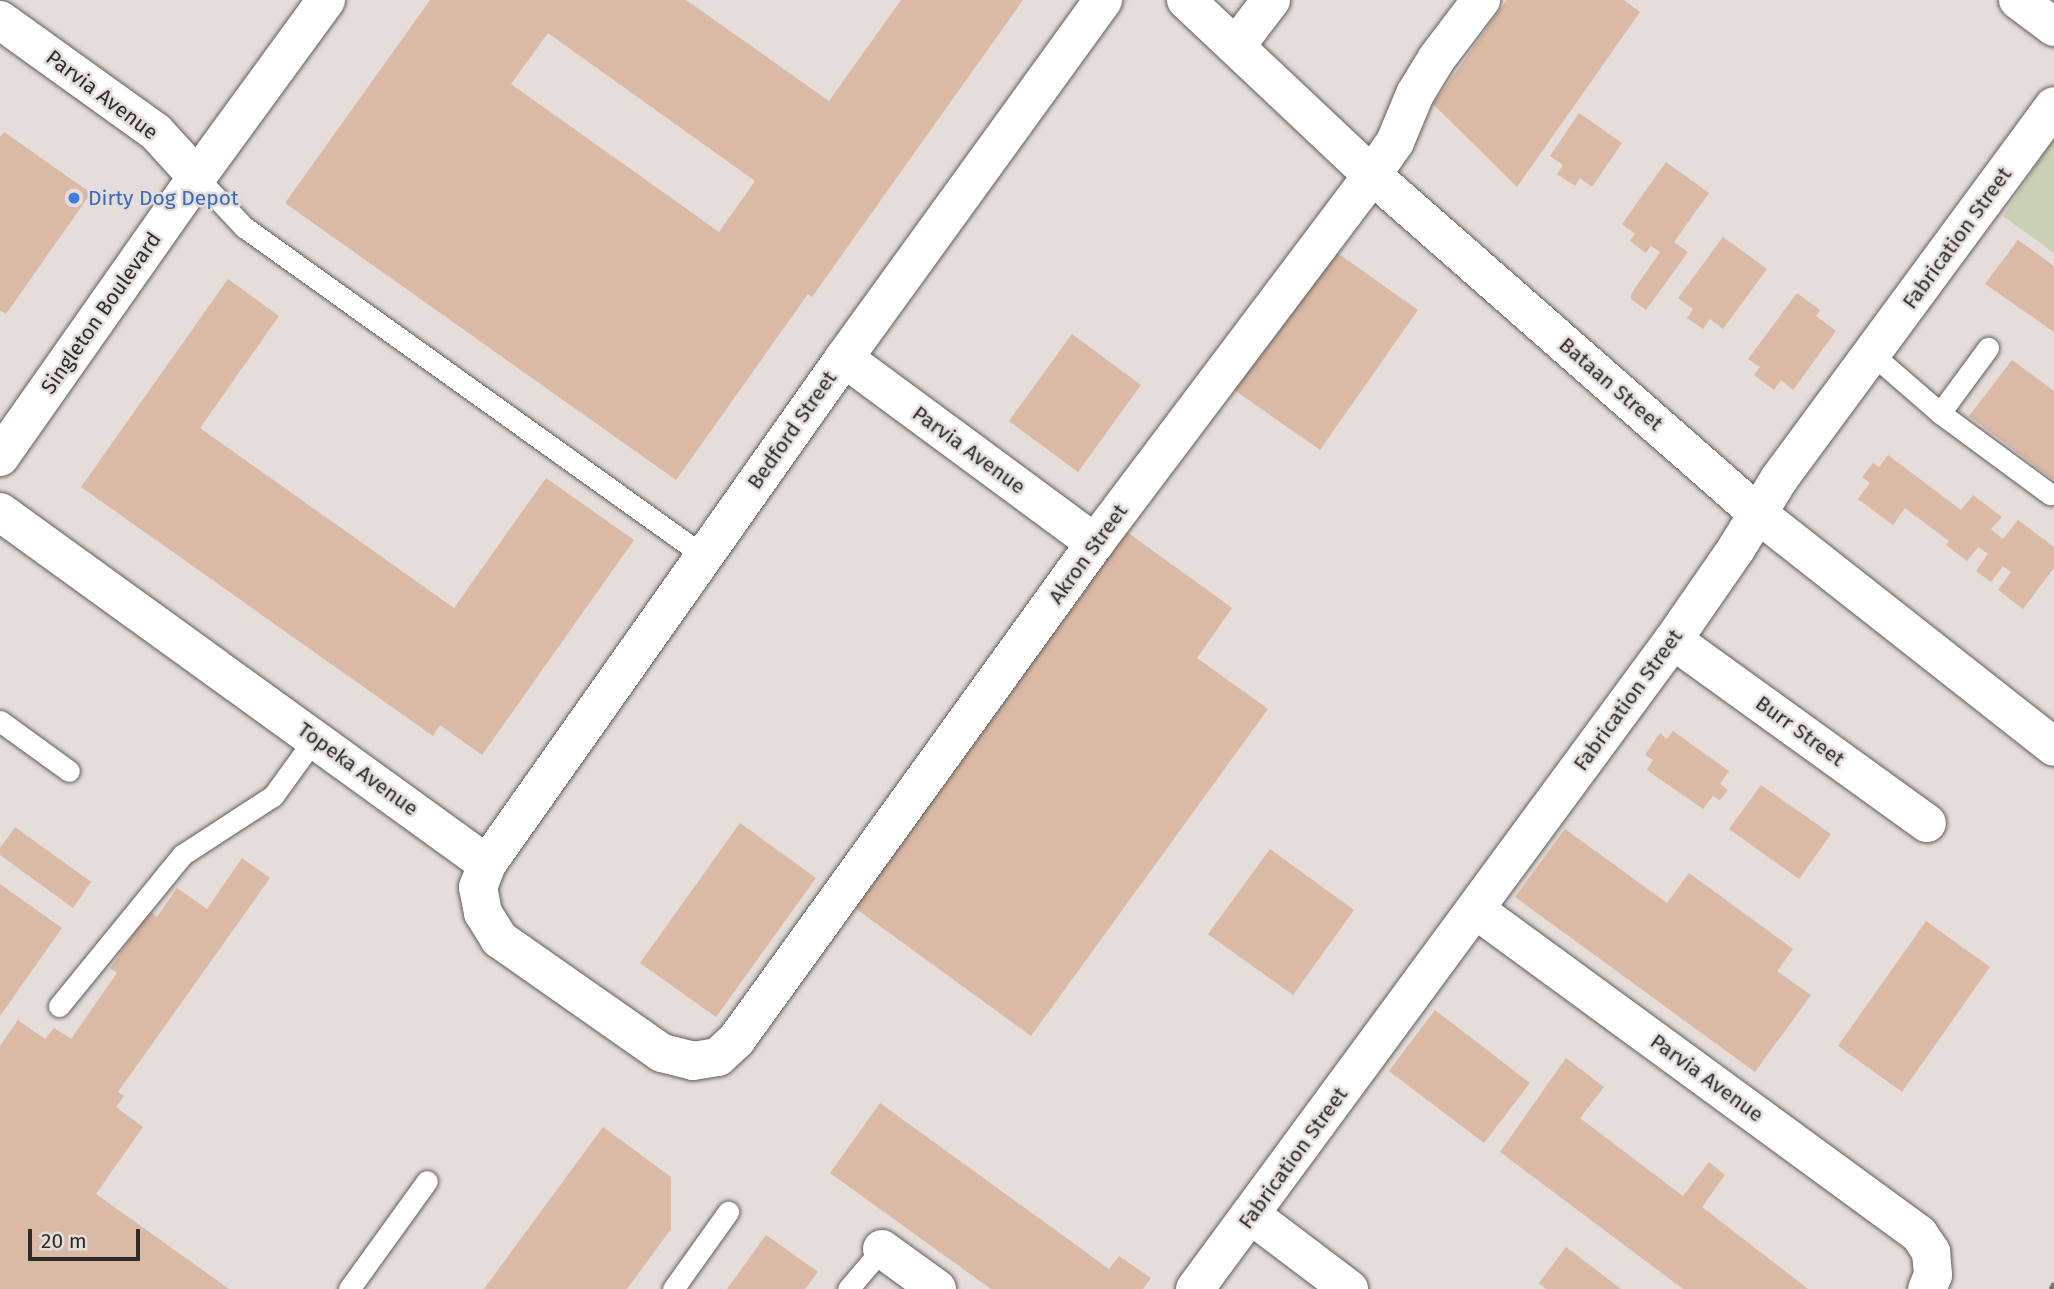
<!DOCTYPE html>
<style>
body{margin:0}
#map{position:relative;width:2054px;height:1289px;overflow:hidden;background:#e4ddda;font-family:"Fira Sans",sans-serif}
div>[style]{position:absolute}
.green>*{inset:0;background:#cad0b4}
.building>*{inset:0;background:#dab9a5}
.roads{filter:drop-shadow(0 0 2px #625d59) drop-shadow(0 0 2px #625d59)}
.service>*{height:21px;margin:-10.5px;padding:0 10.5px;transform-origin:10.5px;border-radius:10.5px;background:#fff}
.minor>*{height:38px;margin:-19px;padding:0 19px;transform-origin:19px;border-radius:19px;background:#fff}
.secondary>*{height:38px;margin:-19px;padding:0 19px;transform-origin:19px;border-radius:19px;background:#fff}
.rail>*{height:5px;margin-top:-2.5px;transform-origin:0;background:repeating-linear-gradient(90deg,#7b7774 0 12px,transparent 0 24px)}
.dots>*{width:19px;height:19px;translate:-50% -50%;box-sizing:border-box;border:4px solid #e4ddda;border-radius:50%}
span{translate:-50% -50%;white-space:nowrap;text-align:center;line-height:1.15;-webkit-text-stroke:5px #e4ddda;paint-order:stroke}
.street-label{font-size:21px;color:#2e2c2a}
.shop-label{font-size:21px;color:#366cbe}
.left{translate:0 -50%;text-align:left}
.scale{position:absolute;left:28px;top:1229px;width:112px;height:32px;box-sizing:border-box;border:4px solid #2e2c2a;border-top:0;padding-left:9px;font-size:21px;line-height:24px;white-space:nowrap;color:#2e2c2a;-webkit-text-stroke:5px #e4ddda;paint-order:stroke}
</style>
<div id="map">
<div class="green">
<div style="clip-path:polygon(2054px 137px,2054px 253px,2003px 216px)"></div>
</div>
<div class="building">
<div style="clip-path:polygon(evenodd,430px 0,686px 0,829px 101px,901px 0,1023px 0,812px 297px,808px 294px,676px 480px,285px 203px,430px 0,548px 33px,755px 181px,719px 232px,511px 84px,548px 33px)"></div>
<div style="clip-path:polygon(1507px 0,1624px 0,1640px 12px,1517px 187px,1433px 104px)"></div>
<div style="clip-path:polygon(1579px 113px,1622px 143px,1592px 187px,1580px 178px,1575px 186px,1557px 174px,1563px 165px,1550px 156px)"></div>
<div style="clip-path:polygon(4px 132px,91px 193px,6px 314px,0 310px,0 137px)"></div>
<div style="clip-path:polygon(1666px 162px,1709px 193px,1674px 242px,1688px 252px,1646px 310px,1631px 299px,1631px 294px,1660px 252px,1651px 246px,1646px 253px,1630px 241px,1635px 234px,1622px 224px)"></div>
<div style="clip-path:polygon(1723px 237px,1767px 269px,1723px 329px,1710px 319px,1703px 329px,1687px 318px,1693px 309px,1678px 298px)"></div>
<div style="clip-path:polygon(2018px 240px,2054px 266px,2054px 332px,1985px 284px)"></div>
<div style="clip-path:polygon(1332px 249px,1418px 310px,1320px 450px,1233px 389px)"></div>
<div style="clip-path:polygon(228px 279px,279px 316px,200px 428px,454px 608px,546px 478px,634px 540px,482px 755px,440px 725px,433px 736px,81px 487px)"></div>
<div style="clip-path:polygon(1797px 293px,1820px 310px,1816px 316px,1836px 331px,1793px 390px,1781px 380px,1774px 390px,1754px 375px,1760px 367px,1748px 359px)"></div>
<div style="clip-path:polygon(1072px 334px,1141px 385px,1078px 472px,1009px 421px)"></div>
<div style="clip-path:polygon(2012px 360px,2054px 391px,2054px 480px,1969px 416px)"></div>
<div style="clip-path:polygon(1888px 455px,1961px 510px,1973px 495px,2002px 517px,1991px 529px,2003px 539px,2018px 520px,2054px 547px,2054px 568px,2023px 609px,1998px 590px,2011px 572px,2003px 566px,1991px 582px,1976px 571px,1988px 554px,1978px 547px,1967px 561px,1946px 545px,1949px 541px,1905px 508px,1893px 525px,1858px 499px,1870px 483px,1862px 477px,1873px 463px,1879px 467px)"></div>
<div style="clip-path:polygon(1127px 532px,1232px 608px,1197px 658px,1268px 709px,1031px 1036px,855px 908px)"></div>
<div style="clip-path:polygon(1673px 731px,1729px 771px,1720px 784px,1728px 790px,1720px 800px,1713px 796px,1703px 809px,1647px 770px,1653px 760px,1645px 755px,1660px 733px,1667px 739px)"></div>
<div style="clip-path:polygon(1761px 785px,1831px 834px,1799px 879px,1729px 829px)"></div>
<div style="clip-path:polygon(740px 823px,816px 878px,716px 1017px,640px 963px)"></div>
<div style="clip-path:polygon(15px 827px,91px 882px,73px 908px,0 855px,0 848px)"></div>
<div style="clip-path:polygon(1565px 829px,1667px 903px,1689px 873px,1793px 949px,1777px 971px,1811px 995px,1755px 1072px,1515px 897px)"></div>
<div style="clip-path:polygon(1270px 849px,1354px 910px,1293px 995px,1208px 934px)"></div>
<div style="clip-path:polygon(242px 858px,270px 878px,118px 1092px,124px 1096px,116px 1107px,143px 1127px,96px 1194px,229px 1289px,0 1289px,0 1046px,18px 1020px,45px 1039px,54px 1028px,71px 1039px,117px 973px,110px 968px,150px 911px,157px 917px,177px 888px,207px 909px)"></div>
<div style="clip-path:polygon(0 884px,62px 928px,0 1016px)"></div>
<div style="clip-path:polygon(1926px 921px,1990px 967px,1902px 1092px,1838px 1046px)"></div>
<div style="clip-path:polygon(1435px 1010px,1530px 1083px,1484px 1143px,1389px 1071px)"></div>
<div style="clip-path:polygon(1566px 1058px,1604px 1087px,1580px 1118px,1683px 1196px,1709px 1162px,1725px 1175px,1702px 1207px,1808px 1289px,1683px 1289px,1500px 1152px)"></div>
<div style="clip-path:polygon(880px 1103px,1109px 1269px,1119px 1256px,1151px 1278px,1143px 1289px,991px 1289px,830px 1173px)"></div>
<div style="clip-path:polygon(603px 1127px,671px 1177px,671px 1229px,627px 1289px,484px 1289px)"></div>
<div style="clip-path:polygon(766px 1235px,818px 1272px,805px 1289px,727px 1289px)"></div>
<div style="clip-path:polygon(1566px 1247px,1621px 1289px,1546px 1289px,1539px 1283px)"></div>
</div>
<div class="roads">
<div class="service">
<div style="left:197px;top:177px;width:69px;rotate:46.8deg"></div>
<div style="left:244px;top:227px;width:566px;rotate:35.57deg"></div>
<div style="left:1872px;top:354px;width:90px;rotate:40.9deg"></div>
<div style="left:1940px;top:413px;width:137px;rotate:36.4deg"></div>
<div style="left:1940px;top:413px;width:81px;rotate:-53.6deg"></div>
<div style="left:0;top:721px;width:85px;rotate:35.9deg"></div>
<div style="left:59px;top:1006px;width:195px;rotate:-50.8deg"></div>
<div style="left:182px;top:855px;width:108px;rotate:-33deg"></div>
<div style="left:273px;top:796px;width:72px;rotate:-54.1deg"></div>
<div style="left:349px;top:1289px;width:133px;rotate:-54.2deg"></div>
<div style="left:673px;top:1289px;width:95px;rotate:-54.5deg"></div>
<div style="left:848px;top:1289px;width:52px;rotate:-49.6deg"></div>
</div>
<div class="minor">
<div style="left:1186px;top:0;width:255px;rotate:43.3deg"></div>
<div style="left:1372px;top:175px;width:512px;rotate:41.28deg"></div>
<div style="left:1757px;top:513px;width:378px;rotate:38.2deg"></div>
<div style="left:2018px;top:0;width:45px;rotate:36.9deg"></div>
<div style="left:0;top:20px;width:192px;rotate:35.7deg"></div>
<div style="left:156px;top:132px;width:61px;rotate:47.7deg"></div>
<div style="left:1236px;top:46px;width:58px;rotate:-52.7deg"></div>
<div style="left:844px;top:358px;width:312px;rotate:36.4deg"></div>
<div style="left:0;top:512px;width:601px;rotate:35.86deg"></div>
<div style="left:487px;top:864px;width:25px;rotate:111deg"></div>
<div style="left:478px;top:887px;width:26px;rotate:79deg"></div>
<div style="left:483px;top:913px;width:31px;rotate:58deg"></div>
<div style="left:499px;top:939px;width:199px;rotate:35deg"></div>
<div style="left:662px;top:1053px;width:32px;rotate:14deg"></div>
<div style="left:693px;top:1061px;width:25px;rotate:-9deg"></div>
<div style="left:718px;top:1057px;width:26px;rotate:-43deg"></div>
<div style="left:737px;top:1039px;width:612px;rotate:-54.18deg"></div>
<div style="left:1095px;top:543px;width:461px;rotate:-53deg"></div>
<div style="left:1372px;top:175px;width:40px;rotate:-55.1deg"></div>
<div style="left:1395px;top:142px;width:52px;rotate:-67.4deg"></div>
<div style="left:1415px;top:94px;width:42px;rotate:-58.6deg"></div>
<div style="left:1437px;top:58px;width:73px;rotate:-52.8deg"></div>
<div style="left:1673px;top:640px;width:313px;rotate:35.8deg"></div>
<div style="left:487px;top:864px;width:619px;rotate:-54.8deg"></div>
<div style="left:844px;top:358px;width:442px;rotate:-54.1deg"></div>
<div style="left:1476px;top:910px;width:549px;rotate:36.18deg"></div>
<div style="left:1919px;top:1234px;width:22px;rotate:56deg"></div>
<div style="left:1931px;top:1252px;width:23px;rotate:85deg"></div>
<div style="left:1933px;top:1275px;width:15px;rotate:113deg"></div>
<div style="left:1251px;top:1215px;width:123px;rotate:37.1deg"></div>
<div style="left:882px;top:1249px;width:68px;rotate:36deg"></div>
<div style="left:1195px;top:1289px;width:806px;rotate:-53.63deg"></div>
<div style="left:1673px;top:640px;width:111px;rotate:-55.3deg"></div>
<div style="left:1736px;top:549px;width:82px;rotate:-58.4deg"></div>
<div style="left:1779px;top:479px;width:463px;rotate:-53.6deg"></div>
</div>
<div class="secondary">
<div style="left:0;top:457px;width:342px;rotate:-54.9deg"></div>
<div style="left:197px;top:177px;width:219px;rotate:-53.9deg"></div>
</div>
</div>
<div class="rail">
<div style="left:2051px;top:1289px;width:7px;rotate:-63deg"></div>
</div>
<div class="dots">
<div style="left:74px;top:198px;background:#3f7fe0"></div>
</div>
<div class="street-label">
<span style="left:102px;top:95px;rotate:37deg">Parvia Avenue</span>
<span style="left:1957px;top:238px;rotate:-54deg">Fabrication Street</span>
<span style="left:101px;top:313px;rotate:-55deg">Singleton Boulevard</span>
<span style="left:1611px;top:384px;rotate:41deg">Bataan Street</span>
<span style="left:792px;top:430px;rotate:-55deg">Bedford Street</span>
<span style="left:969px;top:450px;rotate:36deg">Parvia Avenue</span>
<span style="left:1088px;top:554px;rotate:-54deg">Akron Street</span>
<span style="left:1628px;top:700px;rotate:-54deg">Fabrication Street</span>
<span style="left:1800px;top:731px;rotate:36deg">Burr Street</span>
<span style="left:358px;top:769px;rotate:36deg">Topeka Avenue</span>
<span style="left:1707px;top:1078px;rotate:36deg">Parvia Avenue</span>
<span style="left:1293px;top:1158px;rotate:-54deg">Fabrication Street</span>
</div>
<div class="shop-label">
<span class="left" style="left:88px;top:198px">Dirty Dog Depot</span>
</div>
<div class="scale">20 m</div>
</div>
